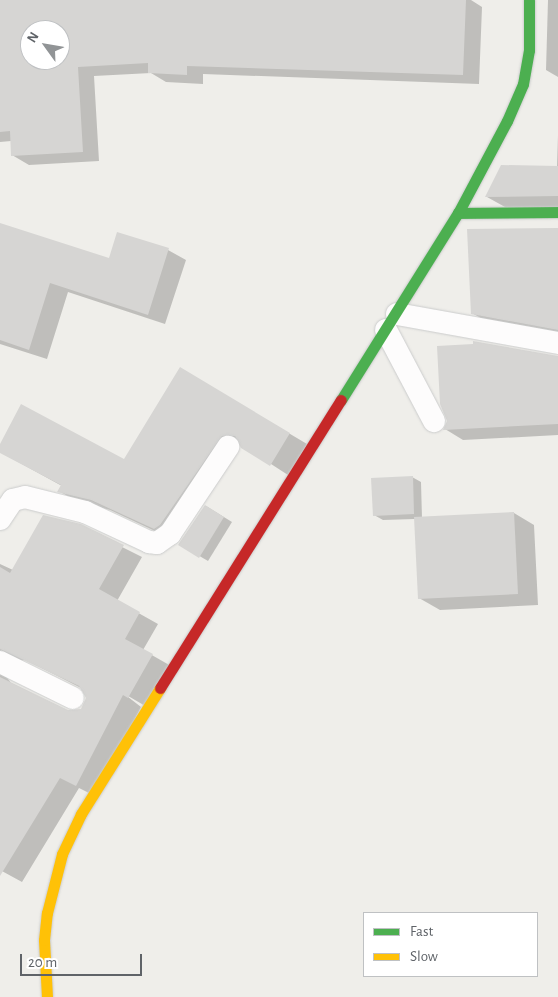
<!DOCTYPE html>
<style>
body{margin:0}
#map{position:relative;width:558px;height:997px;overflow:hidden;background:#efeeea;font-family:"Alegreya Sans",sans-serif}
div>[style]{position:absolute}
.shadow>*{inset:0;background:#0003}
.building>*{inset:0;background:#d6d5d3}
.roads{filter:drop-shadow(0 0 1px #cbcccc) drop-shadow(0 0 1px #cbcccc)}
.lane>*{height:22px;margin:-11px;padding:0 11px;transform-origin:11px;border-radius:11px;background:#fdfcfc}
.fast>*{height:11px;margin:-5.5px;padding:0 5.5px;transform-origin:5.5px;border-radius:5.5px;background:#4caf50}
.slow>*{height:11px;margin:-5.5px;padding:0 5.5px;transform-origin:5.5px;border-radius:5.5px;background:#ffc107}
.jam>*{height:11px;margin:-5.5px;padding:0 5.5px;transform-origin:5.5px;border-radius:5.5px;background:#c62828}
span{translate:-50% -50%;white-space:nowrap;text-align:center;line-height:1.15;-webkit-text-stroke:4px #fff;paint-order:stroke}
.legend{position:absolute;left:363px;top:912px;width:175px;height:65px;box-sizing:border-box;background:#fff;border:1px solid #bfc1c3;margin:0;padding:6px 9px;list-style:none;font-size:15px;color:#5f6368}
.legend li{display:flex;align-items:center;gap:10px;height:25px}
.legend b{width:25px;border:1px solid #bfc1c3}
.north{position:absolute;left:20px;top:20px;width:50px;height:50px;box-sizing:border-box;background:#fff;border:1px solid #bfc1c3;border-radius:50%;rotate:302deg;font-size:14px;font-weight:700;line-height:20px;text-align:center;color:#5f6368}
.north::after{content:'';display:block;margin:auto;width:18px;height:22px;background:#919496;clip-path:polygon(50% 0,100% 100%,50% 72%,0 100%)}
.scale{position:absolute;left:20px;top:954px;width:122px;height:22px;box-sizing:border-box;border:2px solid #5f6368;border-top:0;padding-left:6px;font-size:15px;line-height:18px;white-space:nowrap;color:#5f6368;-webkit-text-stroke:4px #fff;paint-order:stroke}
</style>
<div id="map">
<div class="shadow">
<div style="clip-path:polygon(evenodd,0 0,471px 0,482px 7px,479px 84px,203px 74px,203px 84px,166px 82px,151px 73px,94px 76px,99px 161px,29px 165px,12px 155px,11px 141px,0 142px,0 0,30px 30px,60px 30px,60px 60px,30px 60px,30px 30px)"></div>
<div style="clip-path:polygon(548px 0,558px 0,558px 77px,546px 70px)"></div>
<div style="clip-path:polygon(558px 135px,558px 207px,505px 207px,487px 197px,557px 167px)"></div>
<div style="clip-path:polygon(0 224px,110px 260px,168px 250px,186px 260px,165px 324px,68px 292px,47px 359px,0 344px)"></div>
<div style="clip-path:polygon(558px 229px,558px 336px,491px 324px,472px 313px)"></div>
<div style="clip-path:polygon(558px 357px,558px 435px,463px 440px,445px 429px)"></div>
<div style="clip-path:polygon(198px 379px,307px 444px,288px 475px,240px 444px,172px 539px,110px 510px,76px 501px,59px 491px,62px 486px,0 452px,0 447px,124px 461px)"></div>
<div style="clip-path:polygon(412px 477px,421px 482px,422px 518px,514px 513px,534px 525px,538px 605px,440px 610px,419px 598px,415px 519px,383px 520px,374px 515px)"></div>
<div style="clip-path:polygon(206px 506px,232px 522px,208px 561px,179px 544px)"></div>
<div style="clip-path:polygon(evenodd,80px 526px,142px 557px,117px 601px,158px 624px,143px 650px,171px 666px,147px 707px,123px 693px,141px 707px,95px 796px,79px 788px,22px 882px,0 870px,0 564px,13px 570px,80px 526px,26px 660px,81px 688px,88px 698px,81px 710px,67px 711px,11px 683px,5px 675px,12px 661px,26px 660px)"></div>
</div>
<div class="building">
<div style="clip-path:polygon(evenodd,0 0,466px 0,463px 75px,187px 66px,187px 75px,148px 73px,148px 63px,78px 67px,83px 152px,11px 156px,10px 131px,0 132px,0 0,30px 30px,60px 30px,60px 60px,30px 60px,30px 30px)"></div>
<div style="clip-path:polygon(501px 165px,558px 166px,558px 196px,485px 197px)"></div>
<div style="clip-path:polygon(0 223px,109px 258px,117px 232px,169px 248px,148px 315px,50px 283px,29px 350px,0 340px)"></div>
<div style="clip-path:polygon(558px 228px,558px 330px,471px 314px,467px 229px)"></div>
<div style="clip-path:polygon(473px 341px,558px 356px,558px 424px,443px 430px,447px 421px,440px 404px,437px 346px,473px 344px)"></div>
<div style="clip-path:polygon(180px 367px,290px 433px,270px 466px,241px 448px,235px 436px,222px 436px,160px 525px,154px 529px,91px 500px,57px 492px,61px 485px,0 453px,0 444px,21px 404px,124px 459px)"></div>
<div style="clip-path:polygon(413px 476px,414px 514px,373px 516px,371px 478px)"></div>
<div style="clip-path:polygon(205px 505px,224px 517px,199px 558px,178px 545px)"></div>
<div style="clip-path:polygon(514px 512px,518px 594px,418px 599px,414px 517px)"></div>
<div style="clip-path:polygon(43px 515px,81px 524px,124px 545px,99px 589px,140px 612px,125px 639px,153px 654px,128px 698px,123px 695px,76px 786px,60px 778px,0 876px,0 677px,68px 710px,81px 709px,86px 698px,79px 686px,0 649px,0 567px,10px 573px)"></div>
</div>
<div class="roads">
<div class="lane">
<div style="left:397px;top:314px;width:164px;rotate:10.2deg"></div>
<div style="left:386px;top:330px;width:103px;rotate:62.2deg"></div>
<div style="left:0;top:519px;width:23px;rotate:-56deg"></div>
<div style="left:13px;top:500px;width:12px;rotate:-14deg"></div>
<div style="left:25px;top:497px;width:62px;rotate:14deg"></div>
<div style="left:85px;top:512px;width:71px;rotate:25.1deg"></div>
<div style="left:149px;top:542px;width:8px;rotate:7deg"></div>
<div style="left:157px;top:543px;width:16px;rotate:-35deg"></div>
<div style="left:170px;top:534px;width:105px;rotate:-56.3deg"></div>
<div style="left:0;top:662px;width:81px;rotate:26.3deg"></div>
</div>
<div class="fast">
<div style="left:458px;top:213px;width:100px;rotate:-0.6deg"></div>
<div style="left:341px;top:400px;width:221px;rotate:-58deg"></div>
<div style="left:458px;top:213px;width:104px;rotate:-62deg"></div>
<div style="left:507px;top:121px;width:40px;rotate:-66.6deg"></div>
<div style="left:523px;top:84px;width:35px;rotate:-80deg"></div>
<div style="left:529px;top:50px;width:50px;rotate:-90deg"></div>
</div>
<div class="slow">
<div style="left:47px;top:997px;width:57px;rotate:-93deg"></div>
<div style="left:44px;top:940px;width:27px;rotate:-84deg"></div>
<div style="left:47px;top:913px;width:61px;rotate:-75.7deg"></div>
<div style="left:62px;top:854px;width:44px;rotate:-64.6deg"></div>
<div style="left:81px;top:814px;width:149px;rotate:-57.9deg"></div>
</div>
<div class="jam">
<div style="left:160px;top:688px;width:340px;rotate:-57.9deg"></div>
</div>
</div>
<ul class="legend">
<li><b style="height:6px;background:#4caf50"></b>Fast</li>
<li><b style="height:6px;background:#ffc107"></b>Slow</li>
</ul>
<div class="north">N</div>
<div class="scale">20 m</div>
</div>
